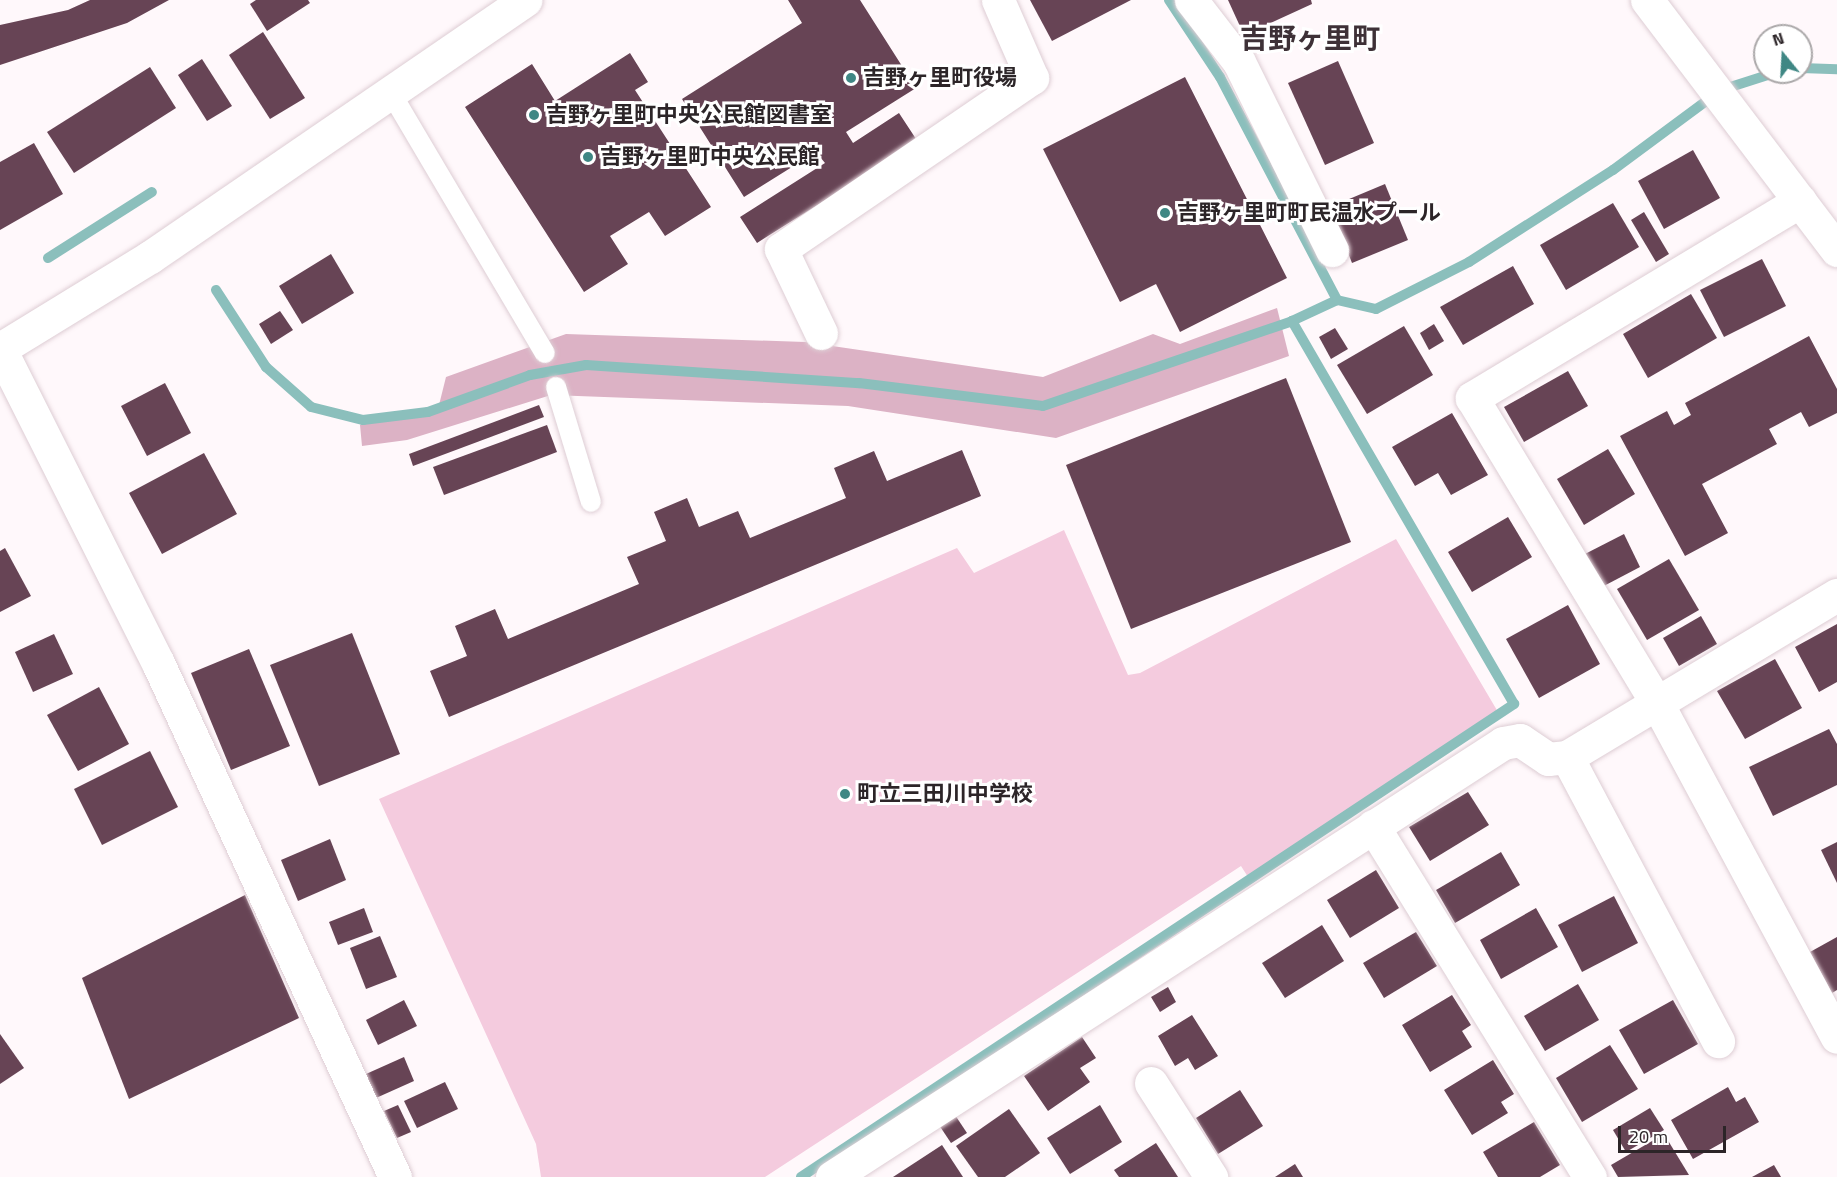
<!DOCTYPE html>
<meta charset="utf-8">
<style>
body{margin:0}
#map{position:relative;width:1837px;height:1177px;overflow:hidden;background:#fff8fb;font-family:"Titillium Web","Noto Sans JP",sans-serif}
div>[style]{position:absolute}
.green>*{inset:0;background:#f4cbde}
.forest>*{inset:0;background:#dcb2c5}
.stream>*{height:10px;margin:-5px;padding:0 5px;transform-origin:5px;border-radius:5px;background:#8bbfbc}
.building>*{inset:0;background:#674455}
.roads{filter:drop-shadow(0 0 2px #decdd4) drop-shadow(0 0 2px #decdd4)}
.lane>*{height:20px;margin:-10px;padding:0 10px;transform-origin:10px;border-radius:10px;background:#fff}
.street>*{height:33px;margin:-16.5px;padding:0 16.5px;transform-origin:16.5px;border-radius:16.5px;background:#fff}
.secondary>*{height:33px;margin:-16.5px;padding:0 16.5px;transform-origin:16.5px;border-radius:16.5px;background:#fff}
.dots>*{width:16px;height:16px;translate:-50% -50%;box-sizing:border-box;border:3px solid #fff;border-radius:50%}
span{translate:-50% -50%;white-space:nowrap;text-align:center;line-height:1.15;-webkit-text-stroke:6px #fff;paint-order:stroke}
.poi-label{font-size:22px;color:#2c2528;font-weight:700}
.left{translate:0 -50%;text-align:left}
.district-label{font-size:28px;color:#3e3137;font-weight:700}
.north{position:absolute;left:1753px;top:24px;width:60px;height:60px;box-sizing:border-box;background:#fff;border:2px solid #aba8a9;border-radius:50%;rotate:342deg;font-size:16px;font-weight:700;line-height:24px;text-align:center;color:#2c2528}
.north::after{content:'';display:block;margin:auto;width:21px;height:27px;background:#3f8784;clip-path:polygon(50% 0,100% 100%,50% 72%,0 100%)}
.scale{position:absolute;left:1618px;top:1126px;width:108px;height:27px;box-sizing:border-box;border:3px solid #2c2528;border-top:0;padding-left:8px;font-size:18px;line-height:21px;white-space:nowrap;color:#2c2528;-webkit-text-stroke:4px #fff;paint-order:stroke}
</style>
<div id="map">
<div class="green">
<div style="clip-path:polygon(1064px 530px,1128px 675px,1140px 673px,1396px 539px,1498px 712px,1248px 877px,1241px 866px,765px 1177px,541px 1177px,536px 1144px,379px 799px,957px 548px,974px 573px)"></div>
</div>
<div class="forest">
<div style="clip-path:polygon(1277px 308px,1289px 356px,1056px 438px,848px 406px,551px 395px,407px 440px,362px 446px,360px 425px,437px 413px,446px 377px,566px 334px,805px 342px,1043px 377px,1153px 334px,1180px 344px)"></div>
</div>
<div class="stream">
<div style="left:1169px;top:0;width:92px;rotate:56.5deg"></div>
<div style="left:1220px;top:77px;width:252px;rotate:62.3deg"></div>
<div style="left:1801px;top:68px;width:36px;rotate:2deg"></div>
<div style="left:48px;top:258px;width:123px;rotate:-32.4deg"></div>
<div style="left:216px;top:290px;width:92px;rotate:57deg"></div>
<div style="left:266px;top:367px;width:60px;rotate:41.6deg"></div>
<div style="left:311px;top:407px;width:54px;rotate:14deg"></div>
<div style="left:363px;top:420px;width:65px;rotate:-7deg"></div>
<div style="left:428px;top:412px;width:109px;rotate:-19.9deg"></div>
<div style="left:530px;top:375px;width:57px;rotate:-10.1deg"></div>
<div style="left:586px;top:365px;width:274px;rotate:3.8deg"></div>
<div style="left:859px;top:383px;width:185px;rotate:7.1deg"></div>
<div style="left:1043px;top:406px;width:263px;rotate:-18.8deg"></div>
<div style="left:1292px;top:321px;width:50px;rotate:-25deg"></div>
<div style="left:1337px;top:300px;width:40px;rotate:13deg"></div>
<div style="left:1376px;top:309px;width:104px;rotate:-26.8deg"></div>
<div style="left:1469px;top:262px;width:171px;rotate:-32.6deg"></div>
<div style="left:1613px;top:170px;width:134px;rotate:-36.5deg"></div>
<div style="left:1721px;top:90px;width:59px;rotate:-17.8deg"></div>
<div style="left:801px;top:1177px;width:856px;rotate:-33.56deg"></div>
<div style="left:1514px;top:704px;width:443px;rotate:-120.1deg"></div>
</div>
<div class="building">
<div style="clip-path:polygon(90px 0,169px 0,127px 23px,0 65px,0 25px,68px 10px)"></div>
<div style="clip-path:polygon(256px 0,308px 0,310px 3px,267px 31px,250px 4px)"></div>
<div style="clip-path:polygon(788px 0,860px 0,916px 88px,846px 132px,853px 143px,899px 113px,918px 142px,757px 243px,740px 217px,825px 163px,816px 152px,744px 197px,682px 99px,802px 23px)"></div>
<div style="clip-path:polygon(1030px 0,1131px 0,1052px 41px)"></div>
<div style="clip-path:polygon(1228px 0,1311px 0,1312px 4px,1244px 35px)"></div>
<div style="clip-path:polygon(263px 32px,305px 98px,270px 119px,229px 55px)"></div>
<div style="clip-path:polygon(630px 53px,648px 82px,635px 90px,711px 207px,665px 236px,649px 212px,610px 236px,628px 264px,584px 292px,465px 107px,532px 64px,555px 101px)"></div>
<div style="clip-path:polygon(202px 59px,232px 106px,207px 121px,178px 75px)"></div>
<div style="clip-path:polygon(1338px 61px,1374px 143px,1325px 165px,1288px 83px)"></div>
<div style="clip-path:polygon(150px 67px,176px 108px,74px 173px,47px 132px)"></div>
<div style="clip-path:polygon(1185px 77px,1287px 278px,1180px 332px,1156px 284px,1120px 302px,1043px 149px)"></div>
<div style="clip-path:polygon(34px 143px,63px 194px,0 230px,0 162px)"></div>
<div style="clip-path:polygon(1693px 150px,1720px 198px,1664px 229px,1638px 181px)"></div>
<div style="clip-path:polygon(1385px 184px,1408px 240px,1352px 263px,1330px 207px)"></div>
<div style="clip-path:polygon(1613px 203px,1639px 247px,1566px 290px,1540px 245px)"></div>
<div style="clip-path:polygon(1644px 212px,1669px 254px,1656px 262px,1631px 220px)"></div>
<div style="clip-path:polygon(331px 254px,354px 293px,302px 324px,279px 286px)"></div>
<div style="clip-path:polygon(1762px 259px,1786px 306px,1724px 337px,1700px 290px)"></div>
<div style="clip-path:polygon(1513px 266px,1534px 304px,1463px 345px,1440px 307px)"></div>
<div style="clip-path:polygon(1691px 294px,1717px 338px,1648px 378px,1623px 334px)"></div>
<div style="clip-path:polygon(280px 311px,293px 330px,271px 344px,259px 324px)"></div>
<div style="clip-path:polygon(1434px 324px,1444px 341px,1429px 350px,1420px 333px)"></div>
<div style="clip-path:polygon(1404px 326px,1433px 375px,1367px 414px,1337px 365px)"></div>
<div style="clip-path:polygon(1335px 328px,1348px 349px,1331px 359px,1319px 337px)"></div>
<div style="clip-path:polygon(1809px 336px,1837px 389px,1837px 413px,1809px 427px,1801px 412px,1769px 429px,1777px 444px,1702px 484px,1728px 533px,1685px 556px,1620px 436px,1667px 411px,1674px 425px,1691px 415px,1685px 403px)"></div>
<div style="clip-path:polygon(1568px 371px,1588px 406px,1524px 442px,1504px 407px)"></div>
<div style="clip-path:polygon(1286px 378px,1351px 542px,1131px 629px,1066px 465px)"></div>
<div style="clip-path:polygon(165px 383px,191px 433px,147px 456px,121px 406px)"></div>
<div style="clip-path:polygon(539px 405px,544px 417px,413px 466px,409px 454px)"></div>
<div style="clip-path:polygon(1452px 413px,1488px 475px,1451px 495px,1438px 473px,1415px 486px,1392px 447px)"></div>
<div style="clip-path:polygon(547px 425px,557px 452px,444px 495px,433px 467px)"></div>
<div style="clip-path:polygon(1608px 449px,1635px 494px,1584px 525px,1557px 479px)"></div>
<div style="clip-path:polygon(962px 450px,981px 496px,449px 717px,430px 671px,467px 656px,455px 626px,495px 609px,508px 639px,639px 584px,627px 557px,666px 541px,654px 512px,687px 498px,699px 527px,738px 511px,750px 538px,846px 498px,834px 468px,874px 451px,887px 481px)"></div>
<div style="clip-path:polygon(204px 453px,237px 514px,162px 554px,129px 493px)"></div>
<div style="clip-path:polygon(1508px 517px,1532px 557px,1472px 592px,1448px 552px)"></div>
<div style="clip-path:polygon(1624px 534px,1640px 567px,1600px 588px,1583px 555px)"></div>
<div style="clip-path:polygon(5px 548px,31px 596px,0 612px,0 551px)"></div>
<div style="clip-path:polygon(1669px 559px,1699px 610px,1647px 640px,1617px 589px)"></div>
<div style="clip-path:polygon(1568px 605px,1600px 664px,1539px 698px,1506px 639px)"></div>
<div style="clip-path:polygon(1701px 616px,1717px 644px,1679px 666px,1663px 638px)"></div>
<div style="clip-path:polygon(1837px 624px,1837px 682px,1819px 692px,1795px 647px)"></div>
<div style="clip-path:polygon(352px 633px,400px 754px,319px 786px,270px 665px)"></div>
<div style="clip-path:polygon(54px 634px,73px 674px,33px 692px,15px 652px)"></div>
<div style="clip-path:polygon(249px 649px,290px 746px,231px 770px,191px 673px)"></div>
<div style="clip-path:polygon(1775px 659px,1802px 708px,1745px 739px,1717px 691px)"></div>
<div style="clip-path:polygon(99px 687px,129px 744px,78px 771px,47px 715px)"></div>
<div style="clip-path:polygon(1829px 729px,1837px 744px,1837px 785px,1773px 816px,1749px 767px)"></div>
<div style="clip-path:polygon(150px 751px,178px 807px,102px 845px,74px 789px)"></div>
<div style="clip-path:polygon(1468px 792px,1489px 825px,1430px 861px,1409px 827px)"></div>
<div style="clip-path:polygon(330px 839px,346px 880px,298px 901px,281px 860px)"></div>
<div style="clip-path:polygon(1837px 842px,1837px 883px,1821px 850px)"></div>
<div style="clip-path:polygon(1501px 852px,1520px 885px,1455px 923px,1436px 890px)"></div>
<div style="clip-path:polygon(1376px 870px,1399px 908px,1350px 938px,1327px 900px)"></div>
<div style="clip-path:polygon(245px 895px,299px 1018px,129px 1099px,82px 978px)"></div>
<div style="clip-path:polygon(1614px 896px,1638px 943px,1582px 972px,1558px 925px)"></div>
<div style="clip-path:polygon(364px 908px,373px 932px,338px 945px,329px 922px)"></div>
<div style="clip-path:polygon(1536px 908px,1558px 947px,1501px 979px,1480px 940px)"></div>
<div style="clip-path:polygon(1322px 925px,1344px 961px,1285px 998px,1262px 963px)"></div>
<div style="clip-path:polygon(1416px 932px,1437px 966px,1384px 998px,1363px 963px)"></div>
<div style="clip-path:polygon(380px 936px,397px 977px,366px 989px,350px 948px)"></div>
<div style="clip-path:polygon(1837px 937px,1837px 990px,1832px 993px,1810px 952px)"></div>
<div style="clip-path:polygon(1578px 984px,1599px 1020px,1545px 1051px,1524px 1016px)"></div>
<div style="clip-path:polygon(1168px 987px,1176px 1002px,1160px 1012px,1151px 997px)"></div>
<div style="clip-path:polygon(1452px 995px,1471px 1025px,1462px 1031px,1472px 1047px,1430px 1072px,1402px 1025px)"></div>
<div style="clip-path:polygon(404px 1000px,417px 1026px,378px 1045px,366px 1020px)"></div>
<div style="clip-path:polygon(1673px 1000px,1698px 1044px,1644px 1074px,1619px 1030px)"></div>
<div style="clip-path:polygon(1192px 1015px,1218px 1056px,1195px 1070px,1188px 1058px,1175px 1066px,1158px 1036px)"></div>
<div style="clip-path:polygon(0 1034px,24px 1068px,0 1084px)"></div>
<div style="clip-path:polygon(1082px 1037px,1096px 1058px,1080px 1068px,1090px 1082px,1048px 1111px,1024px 1076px)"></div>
<div style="clip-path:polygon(1610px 1045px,1638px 1089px,1582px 1122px,1556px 1078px)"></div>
<div style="clip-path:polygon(404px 1057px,414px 1081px,376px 1098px,366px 1074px)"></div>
<div style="clip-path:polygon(1493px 1060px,1514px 1094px,1501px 1102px,1508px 1113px,1472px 1135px,1444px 1090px)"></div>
<div style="clip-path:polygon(445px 1082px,458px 1109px,417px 1128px,404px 1101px)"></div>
<div style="clip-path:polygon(1728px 1087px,1736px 1102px,1745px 1097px,1759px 1122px,1693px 1159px,1671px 1120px)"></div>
<div style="clip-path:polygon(1240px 1090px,1263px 1126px,1218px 1154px,1196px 1118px)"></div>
<div style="clip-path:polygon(398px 1105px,411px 1132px,397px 1138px,384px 1111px)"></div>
<div style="clip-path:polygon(1100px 1105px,1122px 1142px,1070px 1174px,1047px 1138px)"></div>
<div style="clip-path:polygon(1650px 1108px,1664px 1130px,1626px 1152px,1613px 1130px)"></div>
<div style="clip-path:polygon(1009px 1109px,1040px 1153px,1005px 1177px,978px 1177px,956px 1146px)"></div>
<div style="clip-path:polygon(955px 1115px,967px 1133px,951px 1143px,939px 1125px)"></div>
<div style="clip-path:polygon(1534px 1122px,1560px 1165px,1540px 1177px,1498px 1177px,1483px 1152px)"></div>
<div style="clip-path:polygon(1664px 1134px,1689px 1175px,1618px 1177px,1611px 1165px)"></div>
<div style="clip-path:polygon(1156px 1143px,1178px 1177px,1119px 1177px,1114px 1170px)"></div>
<div style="clip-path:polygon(942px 1145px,963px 1177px,893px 1177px)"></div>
<div style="clip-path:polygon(1295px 1164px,1303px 1177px,1275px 1177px)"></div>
<div style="clip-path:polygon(1774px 1165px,1781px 1177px,1752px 1177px)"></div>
</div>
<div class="roads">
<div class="lane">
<div style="left:391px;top:93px;width:302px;rotate:59.4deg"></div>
<div style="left:556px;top:387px;width:120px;rotate:73.1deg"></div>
</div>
<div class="street">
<div style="left:1191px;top:0;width:78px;rotate:52.3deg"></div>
<div style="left:1239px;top:62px;width:210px;rotate:63.7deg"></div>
<div style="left:1800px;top:201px;width:383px;rotate:149deg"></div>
<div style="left:1472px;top:398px;width:357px;rotate:58.8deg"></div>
<div style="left:1657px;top:703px;width:379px;rotate:61.7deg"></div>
<div style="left:821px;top:333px;width:93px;rotate:-115.5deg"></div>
<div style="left:781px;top:249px;width:304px;rotate:-34.3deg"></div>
<div style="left:1032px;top:78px;width:85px;rotate:-113.6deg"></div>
<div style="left:1567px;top:757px;width:322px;rotate:62deg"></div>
<div style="left:1373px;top:826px;width:413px;rotate:58.3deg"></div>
<div style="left:1151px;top:1083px;width:112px;rotate:57.4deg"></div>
<div style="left:832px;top:1177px;width:799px;rotate:-32.89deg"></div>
<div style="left:1503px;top:743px;width:17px;rotate:-10deg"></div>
<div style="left:1520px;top:740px;width:34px;rotate:34deg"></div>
<div style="left:1548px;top:759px;width:19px;rotate:-6deg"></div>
<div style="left:1567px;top:757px;width:315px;rotate:-31deg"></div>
</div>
<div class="secondary">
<div style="left:1647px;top:0;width:314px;rotate:52.8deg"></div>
<div style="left:0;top:349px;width:352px;rotate:63.3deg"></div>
<div style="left:158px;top:663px;width:566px;rotate:65.25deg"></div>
<div style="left:0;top:349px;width:176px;rotate:-31.5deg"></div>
<div style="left:150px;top:257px;width:455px;rotate:-34.4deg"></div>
</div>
</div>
<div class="dots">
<div style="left:851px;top:78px;background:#3f8784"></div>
<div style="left:534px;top:115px;background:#3f8784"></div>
<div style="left:588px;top:157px;background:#3f8784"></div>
<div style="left:1165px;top:213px;background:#3f8784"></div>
<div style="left:845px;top:794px;background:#3f8784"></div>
</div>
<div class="poi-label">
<span class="left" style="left:863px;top:78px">吉野ヶ里町役場</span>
<span class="left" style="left:546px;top:115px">吉野ヶ里町中央公民館図書室</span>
<span class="left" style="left:600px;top:157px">吉野ヶ里町中央公民館</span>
<span class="left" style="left:1177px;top:213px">吉野ヶ里町町民温水プール</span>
<span class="left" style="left:857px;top:794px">町立三田川中学校</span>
</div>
<div class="district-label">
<span style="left:1310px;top:38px">吉野ヶ里町</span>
</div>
<div class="north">N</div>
<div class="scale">20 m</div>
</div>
